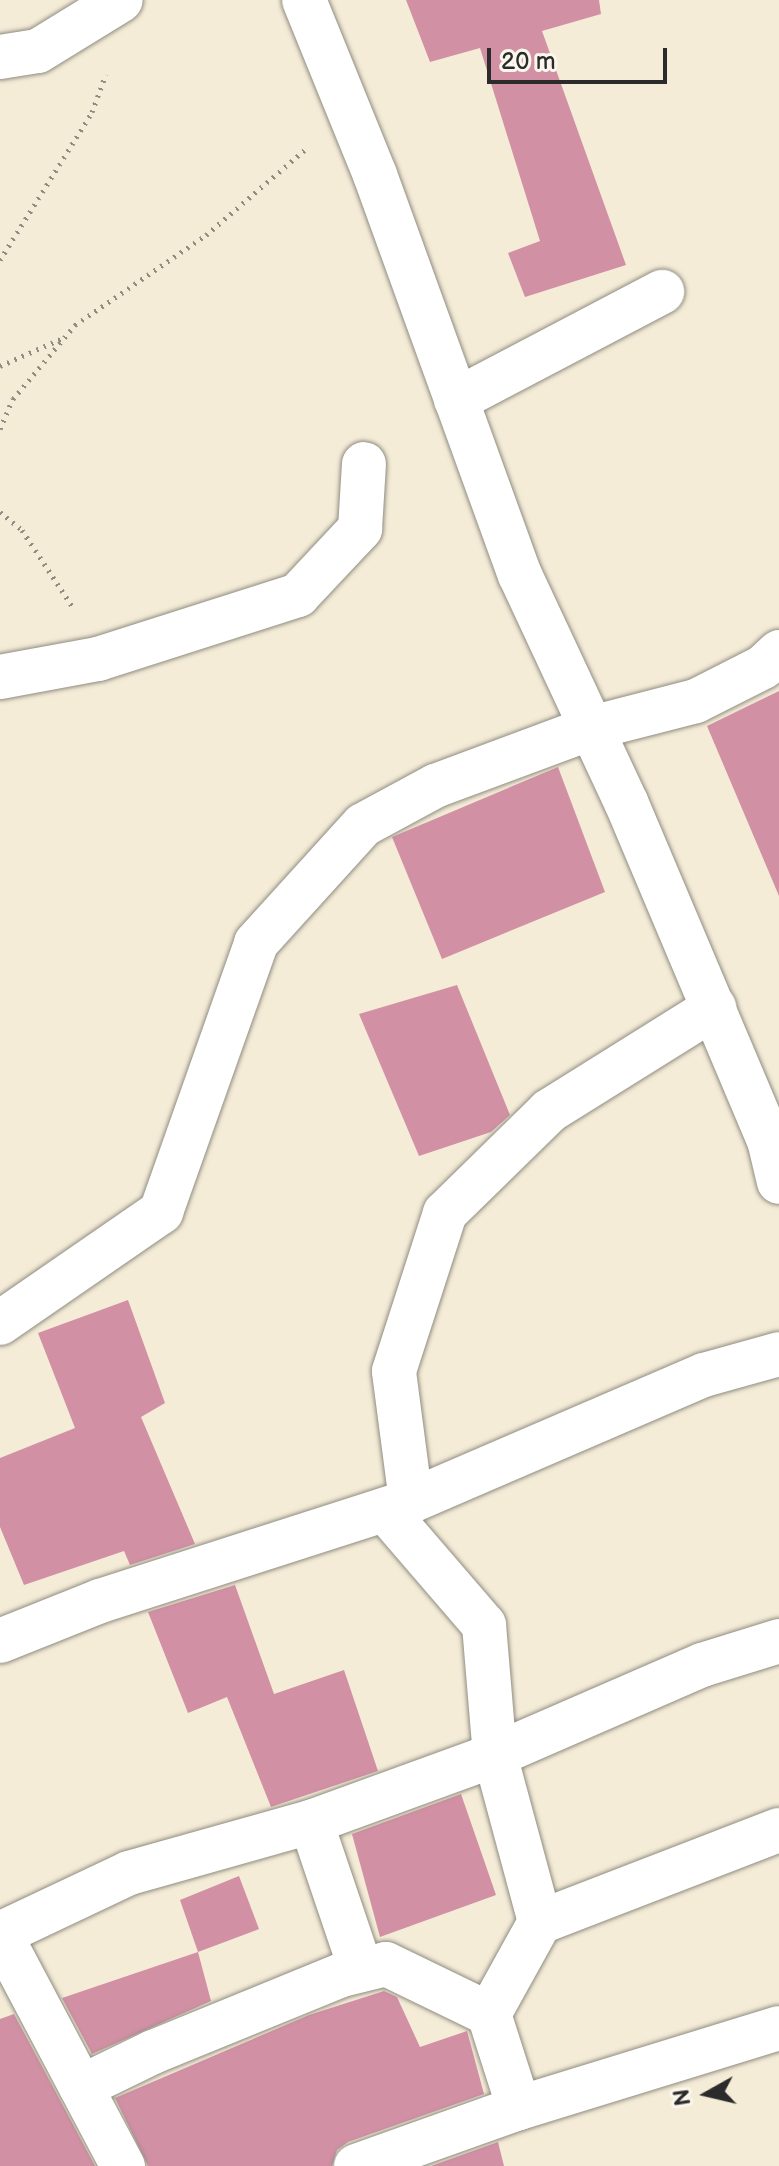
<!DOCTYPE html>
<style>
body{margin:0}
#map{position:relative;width:779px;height:2166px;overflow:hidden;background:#f4ecd7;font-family:"Balsamiq Sans",sans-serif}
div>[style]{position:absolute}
.building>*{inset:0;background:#d290a5}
.path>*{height:5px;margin-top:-2.5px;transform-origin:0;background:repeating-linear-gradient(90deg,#908c81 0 2px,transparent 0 8px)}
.roads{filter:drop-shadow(0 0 2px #908c81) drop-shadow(0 0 2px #908c81)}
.minor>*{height:44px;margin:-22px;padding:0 22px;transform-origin:22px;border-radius:22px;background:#fff}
span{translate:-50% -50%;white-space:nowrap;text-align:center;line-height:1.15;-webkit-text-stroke:7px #fbf7ec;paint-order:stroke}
.north{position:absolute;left:667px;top:2054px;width:80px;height:80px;-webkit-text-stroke:6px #fbf7ec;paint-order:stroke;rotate:262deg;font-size:22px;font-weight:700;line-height:32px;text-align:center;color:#2b2b2b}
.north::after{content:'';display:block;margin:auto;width:28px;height:36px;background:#2b2b2b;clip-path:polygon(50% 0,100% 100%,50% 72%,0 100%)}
.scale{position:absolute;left:487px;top:48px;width:180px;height:36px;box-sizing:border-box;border:4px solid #2b2b2b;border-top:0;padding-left:10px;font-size:24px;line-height:28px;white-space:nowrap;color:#2b2b2b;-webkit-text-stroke:6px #fbf7ec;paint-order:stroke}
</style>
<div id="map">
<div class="building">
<div style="clip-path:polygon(406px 0,599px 0,601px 14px,542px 31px,626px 265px,525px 297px,508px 253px,540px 241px,480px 48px,430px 62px)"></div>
<div style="clip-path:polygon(779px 691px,779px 896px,707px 726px)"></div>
<div style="clip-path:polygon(558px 767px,605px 892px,442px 959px,392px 837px)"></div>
<div style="clip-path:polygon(457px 985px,510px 1115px,491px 1132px,419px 1156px,359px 1014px)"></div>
<div style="clip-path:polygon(128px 1300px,165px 1403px,141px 1417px,195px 1544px,130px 1565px,124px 1551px,24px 1585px,0 1527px,0 1458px,75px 1428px,38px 1333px)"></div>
<div style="clip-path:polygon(235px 1585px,274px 1694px,344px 1670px,378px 1771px,271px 1807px,227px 1697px,188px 1713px,148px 1612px)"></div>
<div style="clip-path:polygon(461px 1794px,496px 1895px,380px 1937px,352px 1834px)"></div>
<div style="clip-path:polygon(239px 1876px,259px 1929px,198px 1952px,180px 1900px)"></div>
<div style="clip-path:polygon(198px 1952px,211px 2001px,92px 2054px,62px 1998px)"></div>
<div style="clip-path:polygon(384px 1991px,397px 1997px,420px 2047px,467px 2031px,484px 2094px,348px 2142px,337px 2150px,332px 2166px,148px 2166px,115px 2098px,309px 2015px)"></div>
<div style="clip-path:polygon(14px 2014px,59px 2098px,95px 2166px,0 2166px,0 2019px)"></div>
<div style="clip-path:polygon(498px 2142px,504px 2166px,431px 2166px)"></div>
</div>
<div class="path">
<div style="left:0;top:260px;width:174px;rotate:-58.1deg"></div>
<div style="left:92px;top:112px;width:40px;rotate:-69.8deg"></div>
<div style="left:0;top:366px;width:71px;rotate:-24deg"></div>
<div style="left:0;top:429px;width:33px;rotate:-67deg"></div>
<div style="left:13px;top:399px;width:97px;rotate:-50deg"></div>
<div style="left:75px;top:325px;width:159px;rotate:-34.5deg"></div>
<div style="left:206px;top:235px;width:135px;rotate:-40.8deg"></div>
<div style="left:0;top:512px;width:28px;rotate:39deg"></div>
<div style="left:22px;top:530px;width:95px;rotate:56.6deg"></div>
</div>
<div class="roads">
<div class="minor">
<div style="left:304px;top:0;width:189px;rotate:67.9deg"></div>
<div style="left:375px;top:175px;width:425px;rotate:70.1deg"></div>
<div style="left:520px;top:575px;width:251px;rotate:65deg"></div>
<div style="left:626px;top:802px;width:367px;rotate:67.1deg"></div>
<div style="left:769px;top:1140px;width:43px;rotate:76.6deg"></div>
<div style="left:0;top:57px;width:38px;rotate:-9deg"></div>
<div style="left:38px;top:51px;width:97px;rotate:-31.6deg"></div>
<div style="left:456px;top:400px;width:233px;rotate:-27.7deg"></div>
<div style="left:0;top:677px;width:100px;rotate:-10.4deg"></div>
<div style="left:98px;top:659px;width:210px;rotate:-17.7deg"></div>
<div style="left:298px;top:595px;width:91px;rotate:-46.8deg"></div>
<div style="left:360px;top:529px;width:65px;rotate:-86.5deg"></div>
<div style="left:0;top:1323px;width:196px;rotate:-34.6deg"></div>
<div style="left:161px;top:1212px;width:285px;rotate:-70.5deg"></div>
<div style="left:256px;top:943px;width:159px;rotate:-47.8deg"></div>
<div style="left:363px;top:825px;width:82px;rotate:-28.4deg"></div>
<div style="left:435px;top:786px;width:166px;rotate:-20.4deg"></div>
<div style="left:591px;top:728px;width:108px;rotate:-14.4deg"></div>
<div style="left:696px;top:701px;width:75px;rotate:-26.9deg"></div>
<div style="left:763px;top:667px;width:22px;rotate:-43deg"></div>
<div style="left:411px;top:1501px;width:131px;rotate:-97.5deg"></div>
<div style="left:394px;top:1371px;width:166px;rotate:-72.1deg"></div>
<div style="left:445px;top:1213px;width:146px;rotate:-44.4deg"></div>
<div style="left:549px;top:1111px;width:195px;rotate:-32deg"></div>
<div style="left:385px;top:1510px;width:152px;rotate:49.3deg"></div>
<div style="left:484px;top:1625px;width:130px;rotate:85.2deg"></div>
<div style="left:495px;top:1755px;width:173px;rotate:74.9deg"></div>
<div style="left:540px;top:1922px;width:256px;rotate:-21.1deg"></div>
<div style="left:0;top:1641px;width:108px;rotate:-21.8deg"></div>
<div style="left:100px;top:1601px;width:327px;rotate:-17.8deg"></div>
<div style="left:411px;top:1501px;width:319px;rotate:-23.3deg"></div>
<div style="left:704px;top:1375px;width:78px;rotate:-15.6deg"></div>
<div style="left:311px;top:1822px;width:156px;rotate:71.3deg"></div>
<div style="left:0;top:1934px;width:143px;rotate:-25.3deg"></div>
<div style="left:129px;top:1873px;width:189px;rotate:-15.7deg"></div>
<div style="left:311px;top:1822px;width:196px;rotate:-20deg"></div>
<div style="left:495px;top:1755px;width:226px;rotate:-23.5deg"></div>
<div style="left:702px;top:1665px;width:81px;rotate:-17.3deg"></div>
<div style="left:0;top:1934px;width:263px;rotate:62.1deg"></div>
<div style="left:81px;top:2087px;width:80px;rotate:-25.9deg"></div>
<div style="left:153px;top:2052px;width:204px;rotate:-22.2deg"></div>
<div style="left:342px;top:1975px;width:45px;rotate:-14deg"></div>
<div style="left:386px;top:1964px;width:114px;rotate:25.9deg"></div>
<div style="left:519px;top:2108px;width:99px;rotate:-107.7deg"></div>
<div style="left:489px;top:2014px;width:105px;rotate:-61deg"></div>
<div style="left:356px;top:2166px;width:173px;rotate:-19.6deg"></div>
<div style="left:519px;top:2108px;width:272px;rotate:-17.1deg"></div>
</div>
</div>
<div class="north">N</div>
<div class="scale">20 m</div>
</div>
